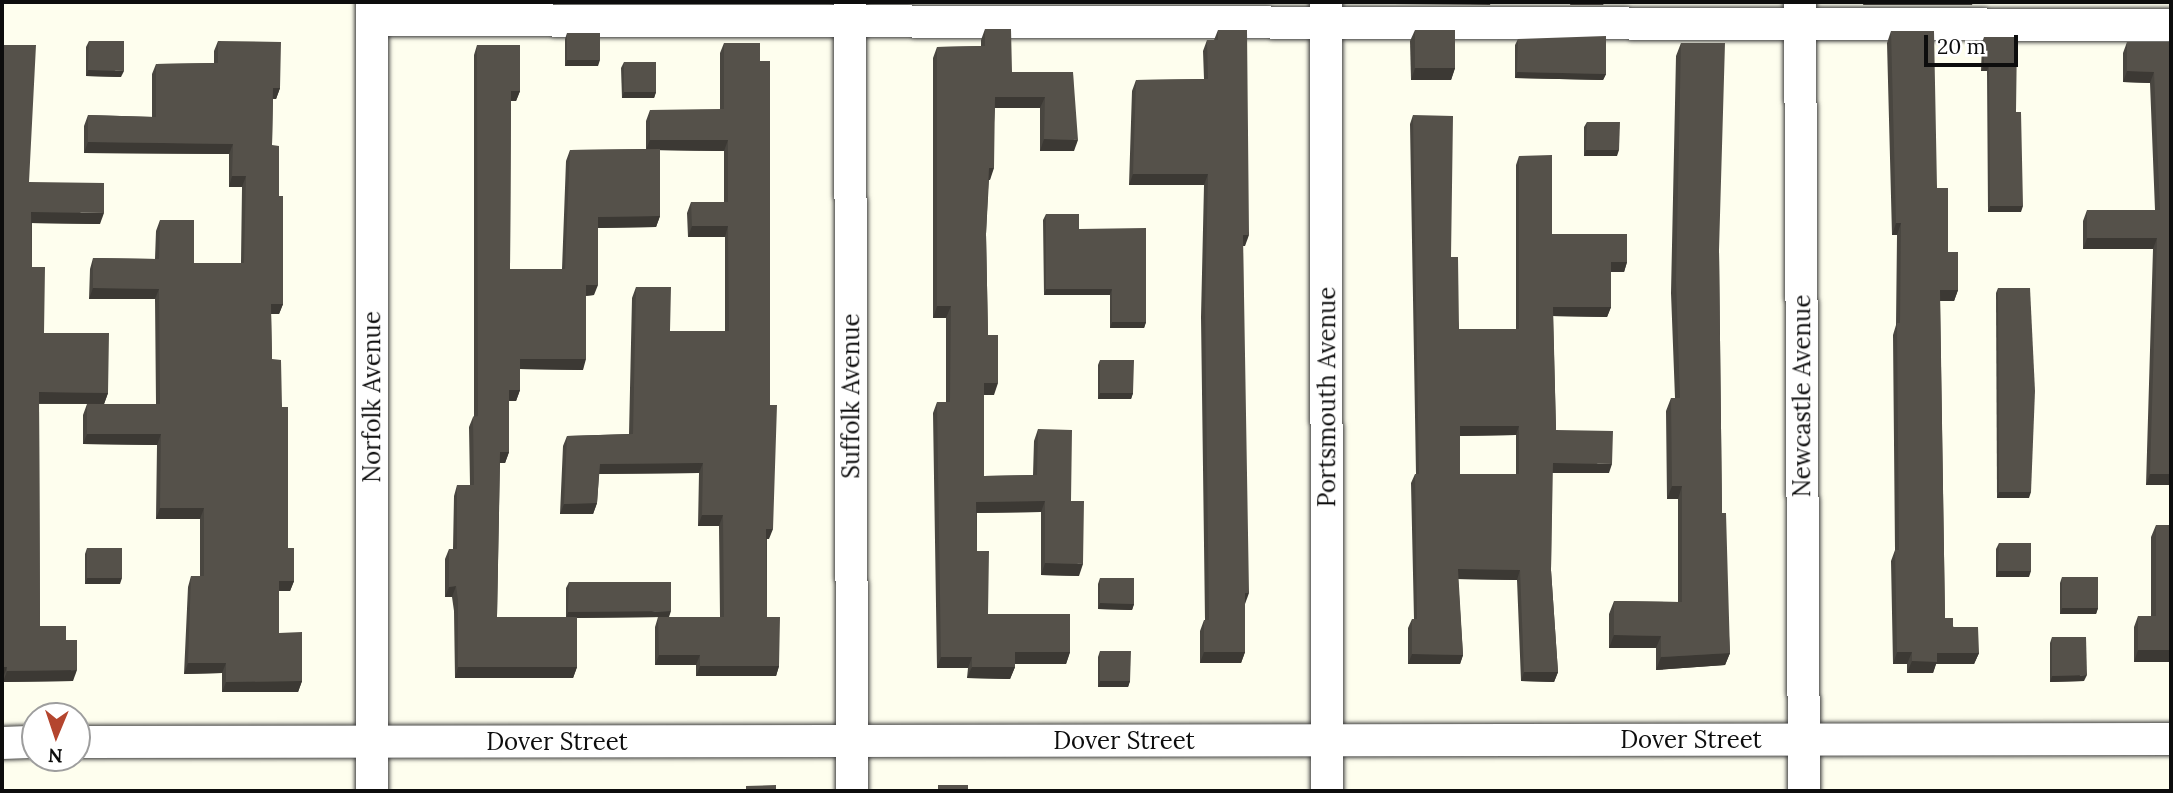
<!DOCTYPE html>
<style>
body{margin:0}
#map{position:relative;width:2173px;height:793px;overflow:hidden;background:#fefeee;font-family:Lora,serif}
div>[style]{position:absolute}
.roads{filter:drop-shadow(0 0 2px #404040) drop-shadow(0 0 2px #404040)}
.minor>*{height:32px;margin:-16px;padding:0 16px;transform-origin:16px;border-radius:16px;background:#fff}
.wall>*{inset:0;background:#494640}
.shaded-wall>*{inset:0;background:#3c3934}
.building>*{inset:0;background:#55514a}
span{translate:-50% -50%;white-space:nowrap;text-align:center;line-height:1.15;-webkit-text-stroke:7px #fff;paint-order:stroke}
.street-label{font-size:24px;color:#0d0d0d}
.frame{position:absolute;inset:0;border:4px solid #0d0d0d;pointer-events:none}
.north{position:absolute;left:21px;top:702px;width:70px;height:70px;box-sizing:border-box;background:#fff;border:2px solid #9e9e9e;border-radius:50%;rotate:182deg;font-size:19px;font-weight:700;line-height:28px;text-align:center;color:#0d0d0d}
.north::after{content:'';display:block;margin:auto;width:24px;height:32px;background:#b4452e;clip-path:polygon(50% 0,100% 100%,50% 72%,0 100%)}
.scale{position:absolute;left:1924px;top:35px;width:94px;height:32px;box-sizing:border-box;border:4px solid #0d0d0d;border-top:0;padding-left:9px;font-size:21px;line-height:24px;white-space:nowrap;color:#0d0d0d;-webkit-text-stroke:5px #fff;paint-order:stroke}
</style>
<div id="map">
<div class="roads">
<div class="minor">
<div style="left:850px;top:2px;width:789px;rotate:89.85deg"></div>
<div style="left:1326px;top:2px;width:789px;rotate:89.93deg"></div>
<div style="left:1800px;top:2px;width:789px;rotate:89.71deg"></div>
<div style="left:372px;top:20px;width:1799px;rotate:0.16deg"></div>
<div style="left:77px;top:742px;width:2094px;rotate:-0.08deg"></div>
<div style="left:2px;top:743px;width:33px;rotate:-2deg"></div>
<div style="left:372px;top:791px;width:789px;rotate:-90deg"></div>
</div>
</div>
<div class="wall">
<div style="clip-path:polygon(985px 29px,1012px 72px,1073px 72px,1074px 151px,1040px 151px,1040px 108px,995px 108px,990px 180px,989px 180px,986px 234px,988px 335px,994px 395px,984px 395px,984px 476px,1033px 475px,1034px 441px,1038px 429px,1071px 501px,1079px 576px,1041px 575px,1041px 512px,977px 513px,977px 551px,988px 614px,1070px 652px,1066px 664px,1015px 664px,1015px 667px,1010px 679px,967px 678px,968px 668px,937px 668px,933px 413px,937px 402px,946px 402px,946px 318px,933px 318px,933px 58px,937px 47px,981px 46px,981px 40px)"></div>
<div style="clip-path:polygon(1218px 30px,1245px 246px,1243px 246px,1245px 652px,1241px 663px,1200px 663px,1200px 631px,1204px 620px,1205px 620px,1201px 317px,1204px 185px,1129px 185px,1132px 91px,1136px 80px,1204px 79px,1203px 51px,1207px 40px,1214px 40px)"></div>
<div style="clip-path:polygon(1415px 30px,1455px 68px,1451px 80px,1411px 80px,1410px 41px)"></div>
<div style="clip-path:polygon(1891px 31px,1937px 188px,1948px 252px,1958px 290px,1954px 301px,1940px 301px,1945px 618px,1979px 653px,1974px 664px,1936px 664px,1933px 673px,1907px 673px,1907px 664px,1893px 664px,1891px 561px,1895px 550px,1893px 335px,1896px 325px,1897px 235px,1892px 235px,1887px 43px)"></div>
<div style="clip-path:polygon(567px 33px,598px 66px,565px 66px,565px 39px)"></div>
<div style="clip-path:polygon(1984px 37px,2016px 112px,2021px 212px,1988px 212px,1987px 71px,1981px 71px,1982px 43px)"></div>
<div style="clip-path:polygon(1518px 39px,1606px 74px,1603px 80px,1515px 78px,1515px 45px)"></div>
<div style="clip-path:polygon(89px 41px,121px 77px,86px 76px,86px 47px)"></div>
<div style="clip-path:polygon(218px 41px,280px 88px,276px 99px,273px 99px,272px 145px,279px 196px,283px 304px,279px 314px,271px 314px,272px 359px,282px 407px,288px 548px,294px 581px,290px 591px,279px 591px,279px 633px,302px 681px,298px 692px,222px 692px,222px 673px,184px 674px,188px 587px,191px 576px,200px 576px,200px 519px,156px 519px,157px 445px,83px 444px,83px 415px,87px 404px,39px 404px,40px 626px,66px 640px,73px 681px,3px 682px,29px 182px,100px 224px,32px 223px,32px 267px,44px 333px,108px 393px,104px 404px,156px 404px,155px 299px,89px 299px,90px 269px,93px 258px,155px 259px,156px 231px,160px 220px,194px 263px,241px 263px,242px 187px,229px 187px,229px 154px,84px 153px,84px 126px,88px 115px,152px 117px,152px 74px,156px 64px,214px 63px,214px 51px)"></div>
<div style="clip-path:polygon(2127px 42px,2171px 42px,2171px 485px,2146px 485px,2153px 249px,2083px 249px,2083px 221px,2087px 210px,2155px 210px,2150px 83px,2123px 82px,2123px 53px)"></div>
<div style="clip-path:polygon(evenodd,724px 43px,769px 539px,767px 539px,767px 617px,779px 666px,776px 676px,696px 676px,696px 665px,655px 665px,655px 627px,658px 617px,577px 618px,577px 667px,573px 678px,455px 678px,454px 611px,452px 597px,445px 597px,445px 559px,449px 549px,453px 549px,454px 496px,457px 485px,470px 485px,469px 427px,473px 417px,474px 416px,474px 55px,477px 45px,520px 91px,516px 101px,511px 101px,510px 269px,562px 269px,566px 161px,570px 150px,646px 149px,646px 121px,650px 110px,720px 110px,720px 53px,724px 43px,660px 150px,724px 151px,724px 202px,691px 202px,687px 213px,688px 237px,725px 237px,725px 331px,670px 331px,636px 287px,632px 298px,629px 434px,567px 436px,563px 446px,560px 514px,593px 514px,597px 503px,599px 474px,699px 473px,698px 526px,719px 526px,720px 617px,669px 617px,569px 582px,566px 588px,566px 617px,497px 617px,500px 463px,505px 463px,509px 452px,509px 401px,516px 401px,520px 390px,520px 369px,583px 370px,586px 296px,594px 295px,598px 228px,656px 227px,660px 216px,660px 150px)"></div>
<div style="clip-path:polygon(1681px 43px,1719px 250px,1722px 513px,1730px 653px,1725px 665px,1656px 670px,1656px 648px,1609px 648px,1609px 614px,1614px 601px,1678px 602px,1678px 499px,1667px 499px,1666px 411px,1671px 398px,1675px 398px,1671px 293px,1676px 56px)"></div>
<div style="clip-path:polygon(624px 62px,656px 92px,654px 98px,622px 98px,621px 68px)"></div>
<div style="clip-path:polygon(evenodd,1413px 115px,1451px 257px,1459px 329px,1516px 329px,1516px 165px,1519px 156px,1552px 234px,1627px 262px,1624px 272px,1611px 272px,1611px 307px,1607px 317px,1553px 316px,1556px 430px,1609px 473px,1552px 473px,1551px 570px,1558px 672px,1554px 682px,1521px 681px,1517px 580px,1458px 579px,1463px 655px,1460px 664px,1408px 664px,1408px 628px,1412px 619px,1414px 619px,1411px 483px,1415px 474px,1416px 474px,1410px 124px,1413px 115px,1516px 435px,1516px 474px,1460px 474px,1460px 436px,1516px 435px)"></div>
<div style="clip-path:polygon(1587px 122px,1617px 156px,1584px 156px,1584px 127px)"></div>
<div style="clip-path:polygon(1046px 214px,1079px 229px,1146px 322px,1144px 328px,1110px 328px,1110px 295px,1044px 295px,1043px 220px)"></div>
<div style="clip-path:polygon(1998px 288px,2029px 498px,1997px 498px,1996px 293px)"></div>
<div style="clip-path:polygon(1100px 360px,1133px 393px,1131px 399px,1098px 399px,1098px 365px)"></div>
<div style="clip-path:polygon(2156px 525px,2171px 525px,2171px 662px,2134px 662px,2134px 627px,2138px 616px,2151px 616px,2151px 537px)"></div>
<div style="clip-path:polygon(1999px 543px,2029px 577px,1996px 577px,1996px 549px)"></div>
<div style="clip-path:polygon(87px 548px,120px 584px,85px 584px,85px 554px)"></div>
<div style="clip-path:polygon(2062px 577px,2098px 608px,2096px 614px,2060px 614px,2060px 583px)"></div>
<div style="clip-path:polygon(1100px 578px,1134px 604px,1132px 610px,1098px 609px,1098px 584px)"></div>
<div style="clip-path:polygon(2052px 637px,2084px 681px,2050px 682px,2050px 643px)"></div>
<div style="clip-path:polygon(1100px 651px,1130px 681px,1128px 687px,1098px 687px,1098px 657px)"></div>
</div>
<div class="shaded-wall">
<div style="clip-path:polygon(450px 2px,714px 2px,713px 3px)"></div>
<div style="clip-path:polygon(921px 2px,1054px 2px,1053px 4px,921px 3px)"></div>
<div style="clip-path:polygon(1121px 2px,1152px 2px,1152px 4px,1120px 4px)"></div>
<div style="clip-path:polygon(1215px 2px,1266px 2px,1266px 4px,1214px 4px)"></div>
<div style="clip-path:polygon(1394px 2px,1491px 2px,1490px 5px,1393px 4px)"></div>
<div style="clip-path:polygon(1571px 2px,1605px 2px,1603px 5px,1570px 5px)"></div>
<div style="clip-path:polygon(1864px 2px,1973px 2px,1972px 5px,1863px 5px)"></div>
<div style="clip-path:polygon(2047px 2px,2153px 2px,2046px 4px)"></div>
<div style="clip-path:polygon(567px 60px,600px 60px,598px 66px,565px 66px)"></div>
<div style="clip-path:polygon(1984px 65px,1989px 65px,1987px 71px,1981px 71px)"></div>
<div style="clip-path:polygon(1415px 68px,1455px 68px,1451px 80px,1411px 80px)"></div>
<div style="clip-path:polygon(88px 70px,124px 71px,121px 77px,86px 76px)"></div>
<div style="clip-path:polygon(2127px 71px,2154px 72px,2150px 83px,2123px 82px)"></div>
<div style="clip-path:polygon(1517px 72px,1606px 74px,1603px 80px,1515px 78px)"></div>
<div style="clip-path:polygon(273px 88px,280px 88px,276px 99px,270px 98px)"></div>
<div style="clip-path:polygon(511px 91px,520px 91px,516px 101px,507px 101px)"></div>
<div style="clip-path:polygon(624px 92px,656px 92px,654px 98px,622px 98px)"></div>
<div style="clip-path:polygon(995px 97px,1045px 97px,1040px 108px,991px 108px)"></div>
<div style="clip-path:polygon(1044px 139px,1078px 140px,1074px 151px,1040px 151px)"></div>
<div style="clip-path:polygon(650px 140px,728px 140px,724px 151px,646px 150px)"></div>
<div style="clip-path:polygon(88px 142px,233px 144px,229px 154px,84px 153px)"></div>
<div style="clip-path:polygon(1586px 150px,1619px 150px,1617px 156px,1584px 156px)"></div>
<div style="clip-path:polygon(989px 168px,994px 168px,990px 180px,985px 180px)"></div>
<div style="clip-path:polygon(1133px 174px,1208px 174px,1204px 185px,1129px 185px)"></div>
<div style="clip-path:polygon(232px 176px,246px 176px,242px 187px,229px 187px)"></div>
<div style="clip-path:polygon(1990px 206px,2023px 206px,2021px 212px,1988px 212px)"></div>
<div style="clip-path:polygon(31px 212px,104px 213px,100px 224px,27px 223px)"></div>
<div style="clip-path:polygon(660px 216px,656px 227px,595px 228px,598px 217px)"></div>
<div style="clip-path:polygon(1896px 223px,1901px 223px,1897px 235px,1892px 235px)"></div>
<div style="clip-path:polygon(692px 226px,728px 226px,725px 237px,688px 237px)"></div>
<div style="clip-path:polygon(1243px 235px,1249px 235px,1245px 246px,1239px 246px)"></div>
<div style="clip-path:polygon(2087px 238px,2157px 238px,2153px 249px,2083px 249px)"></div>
<div style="clip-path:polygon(1611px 262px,1627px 262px,1624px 272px,1607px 272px)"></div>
<div style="clip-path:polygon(586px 285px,598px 285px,594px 295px,582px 296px)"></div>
<div style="clip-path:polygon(93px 288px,159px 289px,155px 299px,89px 299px)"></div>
<div style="clip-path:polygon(1046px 289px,1112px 289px,1110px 295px,1044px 295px)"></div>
<div style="clip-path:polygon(1940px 290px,1958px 290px,1954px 301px,1936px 301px)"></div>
<div style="clip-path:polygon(271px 304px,283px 304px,279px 314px,267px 314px)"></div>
<div style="clip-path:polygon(937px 306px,951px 306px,946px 318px,933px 318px)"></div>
<div style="clip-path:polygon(1553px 307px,1611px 307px,1607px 317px,1549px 316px)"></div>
<div style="clip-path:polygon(1112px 322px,1146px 322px,1144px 328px,1110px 328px)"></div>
<div style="clip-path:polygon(520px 359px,586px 359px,583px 370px,517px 369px)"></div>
<div style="clip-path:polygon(984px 383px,998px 383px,994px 395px,980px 395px)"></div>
<div style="clip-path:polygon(509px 390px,520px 390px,516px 401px,505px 401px)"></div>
<div style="clip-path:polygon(39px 392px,108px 393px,104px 404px,35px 403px)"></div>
<div style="clip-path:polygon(1100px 393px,1133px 393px,1131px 399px,1098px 399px)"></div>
<div style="clip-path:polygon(1460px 426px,1519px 426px,1516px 435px,1456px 436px)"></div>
<div style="clip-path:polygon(87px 434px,161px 434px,157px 445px,83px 444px)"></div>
<div style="clip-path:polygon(500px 452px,509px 452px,505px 463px,496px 463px)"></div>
<div style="clip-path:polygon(703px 463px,699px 473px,596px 474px,600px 464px)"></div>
<div style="clip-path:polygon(1553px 463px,1612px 464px,1609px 473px,1549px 473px)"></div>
<div style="clip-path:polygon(2150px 474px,2171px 474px,2171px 485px,2146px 485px)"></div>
<div style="clip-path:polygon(1672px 486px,1682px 486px,1678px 499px,1667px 499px)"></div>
<div style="clip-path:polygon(1999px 492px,2031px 492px,2029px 498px,1997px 498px)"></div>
<div style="clip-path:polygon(1045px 501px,1041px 512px,972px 513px,976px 502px)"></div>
<div style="clip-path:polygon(597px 503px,593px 514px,560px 514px,564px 504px)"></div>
<div style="clip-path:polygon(160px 508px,204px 508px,200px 519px,156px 519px)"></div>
<div style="clip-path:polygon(702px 515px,723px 515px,719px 526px,698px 526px)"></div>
<div style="clip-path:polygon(766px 529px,773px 529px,769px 539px,763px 539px)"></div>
<div style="clip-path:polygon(1045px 563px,1083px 564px,1079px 576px,1041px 575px)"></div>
<div style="clip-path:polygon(1458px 569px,1520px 570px,1517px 580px,1454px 579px)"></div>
<div style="clip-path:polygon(1998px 571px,2031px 571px,2029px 577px,1996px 577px)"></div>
<div style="clip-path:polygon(87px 578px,122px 578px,120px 584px,85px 584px)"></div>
<div style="clip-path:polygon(279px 581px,294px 581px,290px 591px,275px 591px)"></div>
<div style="clip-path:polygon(456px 586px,452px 597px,445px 597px,449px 587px)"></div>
<div style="clip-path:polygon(1245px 593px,1249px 593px,1245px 604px)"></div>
<div style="clip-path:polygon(1100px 603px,1134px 604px,1132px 610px,1098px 609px)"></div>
<div style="clip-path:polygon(2062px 608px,2098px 608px,2096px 614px,2060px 614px)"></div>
<div style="clip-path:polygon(671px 611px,669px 617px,566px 618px,568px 612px)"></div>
<div style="clip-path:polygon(1614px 635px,1661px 636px,1656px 648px,1609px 648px)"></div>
<div style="clip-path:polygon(2138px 650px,2171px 650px,2171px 662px,2134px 662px)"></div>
<div style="clip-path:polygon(1015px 652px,1070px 652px,1066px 664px,1011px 664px)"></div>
<div style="clip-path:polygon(1204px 652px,1245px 652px,1241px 663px,1200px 663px)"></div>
<div style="clip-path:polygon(1897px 652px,1912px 652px,1907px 664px,1893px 664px)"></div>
<div style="clip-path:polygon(1730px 653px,1725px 665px,1656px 670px,1661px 657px)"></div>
<div style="clip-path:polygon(1937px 653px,1979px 653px,1974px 664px,1936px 664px,1933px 673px,1907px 673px,1912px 661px)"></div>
<div style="clip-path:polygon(1412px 654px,1463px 655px,1460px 664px,1408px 664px)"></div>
<div style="clip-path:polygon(659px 655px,700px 655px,696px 665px,655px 665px)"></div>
<div style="clip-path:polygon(941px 657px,972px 657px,968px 668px,937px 668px)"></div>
<div style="clip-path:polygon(188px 663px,226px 663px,222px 673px,184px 674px)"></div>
<div style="clip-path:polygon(700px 666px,779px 666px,776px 676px,696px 676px)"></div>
<div style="clip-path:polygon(2px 667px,7px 667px,3px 678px,2px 678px)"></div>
<div style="clip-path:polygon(458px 667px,577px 667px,573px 678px,455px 678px)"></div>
<div style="clip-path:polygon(972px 667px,1015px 667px,1010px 679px,967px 678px)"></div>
<div style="clip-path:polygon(77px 670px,73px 681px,3px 682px,7px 671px)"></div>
<div style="clip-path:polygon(1524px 672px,1558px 672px,1554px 682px,1521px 681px)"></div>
<div style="clip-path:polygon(2087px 675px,2084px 681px,2050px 682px,2052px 676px)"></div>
<div style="clip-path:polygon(302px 681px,298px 692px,222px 692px,226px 682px)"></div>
<div style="clip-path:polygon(1100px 681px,1130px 681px,1128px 687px,1098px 687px)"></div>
</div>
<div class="building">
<div style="clip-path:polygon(985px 29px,1011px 29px,1012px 72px,1073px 72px,1078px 140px,1044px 139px,1045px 97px,995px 97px,994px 168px,989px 168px,986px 234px,988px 335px,998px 335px,998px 383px,984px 383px,984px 476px,1037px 475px,1038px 429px,1072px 430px,1071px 501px,1084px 501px,1083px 564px,1045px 563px,1045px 501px,976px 502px,977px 551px,989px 551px,988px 614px,1070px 614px,1070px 652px,1015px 652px,1015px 667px,972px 667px,972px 657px,941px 657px,937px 402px,950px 402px,951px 306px,937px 306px,937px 47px,985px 46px)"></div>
<div style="clip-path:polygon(1218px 30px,1247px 30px,1249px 235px,1243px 235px,1249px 593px,1245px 593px,1245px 652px,1204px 652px,1204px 620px,1209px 620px,1205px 306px,1208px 174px,1133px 174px,1136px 80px,1208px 79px,1207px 40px,1218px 40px)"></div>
<div style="clip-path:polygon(1415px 30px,1455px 30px,1455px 68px,1415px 68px)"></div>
<div style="clip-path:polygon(1891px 31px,1934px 31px,1937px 188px,1948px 188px,1948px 252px,1958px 252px,1958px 290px,1940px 290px,1945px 618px,1953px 618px,1953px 627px,1978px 627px,1979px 653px,1937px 653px,1937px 662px,1912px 661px,1912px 652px,1897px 652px,1895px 550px,1899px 550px,1897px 323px,1900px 323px,1901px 223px,1896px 223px)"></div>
<div style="clip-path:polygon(567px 33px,600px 33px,600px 60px,567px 60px)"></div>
<div style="clip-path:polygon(1606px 36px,1606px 74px,1517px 72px,1518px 39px)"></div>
<div style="clip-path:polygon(1984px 37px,2017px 37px,2016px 112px,2021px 112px,2023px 206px,1990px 206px,1989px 65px,1984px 65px)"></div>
<div style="clip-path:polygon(89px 41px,124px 41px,124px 71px,88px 70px)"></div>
<div style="clip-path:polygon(218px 41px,281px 42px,280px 88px,273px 88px,272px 145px,279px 146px,279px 196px,283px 196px,283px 304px,271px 304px,272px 359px,281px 360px,282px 407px,288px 407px,288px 548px,294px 548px,294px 581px,279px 581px,279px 633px,302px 632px,302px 681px,226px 682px,226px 663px,188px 663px,191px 576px,204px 576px,204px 508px,160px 508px,161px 434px,87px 434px,87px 404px,160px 404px,159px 289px,93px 288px,93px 258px,159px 259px,160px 220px,194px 220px,194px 263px,244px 263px,246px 176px,232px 176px,233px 144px,88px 142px,88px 115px,156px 117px,156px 64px,218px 63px)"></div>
<div style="clip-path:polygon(2127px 42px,2171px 42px,2171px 474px,2150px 474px,2157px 238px,2087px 238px,2087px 210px,2160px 210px,2154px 72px,2127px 71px)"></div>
<div style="clip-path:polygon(724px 43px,760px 43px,760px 61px,770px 61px,770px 405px,777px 405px,773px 529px,766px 529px,767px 617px,780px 617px,779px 666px,700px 666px,700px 655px,659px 655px,658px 617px,724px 617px,723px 515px,702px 515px,703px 463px,600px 464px,597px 503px,564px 504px,567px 436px,633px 434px,636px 287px,671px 287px,670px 331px,729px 331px,728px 226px,692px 226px,691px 202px,728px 202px,728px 140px,650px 140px,650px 110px,724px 109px)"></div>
<div style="clip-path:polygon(1681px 43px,1725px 43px,1719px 250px,1722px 513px,1726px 513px,1730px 653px,1661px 657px,1661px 636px,1614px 635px,1614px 601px,1682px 602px,1682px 486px,1672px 486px,1671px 398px,1680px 398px,1676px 280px)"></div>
<div style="clip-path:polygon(2px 45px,36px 45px,29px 182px,104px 183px,104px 213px,31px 212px,32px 267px,45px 267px,44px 333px,109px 333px,108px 393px,39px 392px,40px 626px,66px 626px,66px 640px,77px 640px,77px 670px,7px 671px,7px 667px,2px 667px)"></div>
<div style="clip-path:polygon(477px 45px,520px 45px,520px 91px,511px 91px,510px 269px,565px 269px,570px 150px,660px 149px,660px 216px,598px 217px,598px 285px,586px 285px,586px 359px,520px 359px,520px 390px,509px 390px,509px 452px,500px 452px,497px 617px,577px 617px,577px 667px,458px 667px,458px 600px,456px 586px,449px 587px,449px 549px,457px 549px,457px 485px,474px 485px,473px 417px,478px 416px)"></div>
<div style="clip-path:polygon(624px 62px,656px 62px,656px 92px,624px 92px)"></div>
<div style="clip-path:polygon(evenodd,1413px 115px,1453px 116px,1451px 257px,1458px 257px,1459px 329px,1519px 329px,1519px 156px,1552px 155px,1552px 234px,1627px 234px,1627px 262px,1611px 262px,1611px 307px,1553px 307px,1556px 430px,1613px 431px,1612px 464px,1553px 463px,1551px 570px,1558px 672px,1524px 672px,1520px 570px,1458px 569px,1463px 655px,1412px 654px,1412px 619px,1417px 619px,1415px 474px,1419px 474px,1413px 115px,1460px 426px,1519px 426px,1519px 474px,1460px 474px,1460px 426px)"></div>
<div style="clip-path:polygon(1587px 122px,1620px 122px,1619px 150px,1586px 150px)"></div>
<div style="clip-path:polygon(1046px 214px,1079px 214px,1079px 229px,1146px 228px,1146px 322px,1112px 322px,1112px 289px,1046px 289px)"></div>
<div style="clip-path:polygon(1998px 288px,2030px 288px,2035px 391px,2031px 492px,1999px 492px)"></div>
<div style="clip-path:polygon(1100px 360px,1134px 360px,1133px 393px,1100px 393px)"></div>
<div style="clip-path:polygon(2156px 525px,2171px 525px,2171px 650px,2138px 650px,2138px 616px,2156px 616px)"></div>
<div style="clip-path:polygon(1999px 543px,2031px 543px,2031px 571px,1998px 571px)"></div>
<div style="clip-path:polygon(87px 548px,122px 548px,122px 578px,87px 578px)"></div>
<div style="clip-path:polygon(2062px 577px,2098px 577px,2098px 608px,2062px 608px)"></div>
<div style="clip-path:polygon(1100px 578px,1134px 578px,1134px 604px,1100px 603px)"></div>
<div style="clip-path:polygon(569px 582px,671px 582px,671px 611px,568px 612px)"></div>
<div style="clip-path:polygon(2052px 637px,2086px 637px,2087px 675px,2052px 676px)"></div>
<div style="clip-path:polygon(1100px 651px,1131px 651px,1130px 681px,1100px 681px)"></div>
<div style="clip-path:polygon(776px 785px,776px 791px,746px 791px,746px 786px)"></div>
<div style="clip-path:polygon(938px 785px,968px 785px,968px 791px,938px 791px)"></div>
<div style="clip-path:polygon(2163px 789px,2171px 789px,2171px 791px,2163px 791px)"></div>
</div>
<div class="street-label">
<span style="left:851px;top:396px;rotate:-90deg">Suffolk Avenue</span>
<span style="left:1802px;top:396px;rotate:-90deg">Newcastle Avenue</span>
<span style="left:372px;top:397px;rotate:-90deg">Norfolk Avenue</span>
<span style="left:1327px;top:397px;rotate:-90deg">Portsmouth Avenue</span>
<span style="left:1691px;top:740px">Dover Street</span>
<span style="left:1124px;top:741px">Dover Street</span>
<span style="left:557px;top:742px">Dover Street</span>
</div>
<div class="frame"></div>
<div class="north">N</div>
<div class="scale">20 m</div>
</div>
